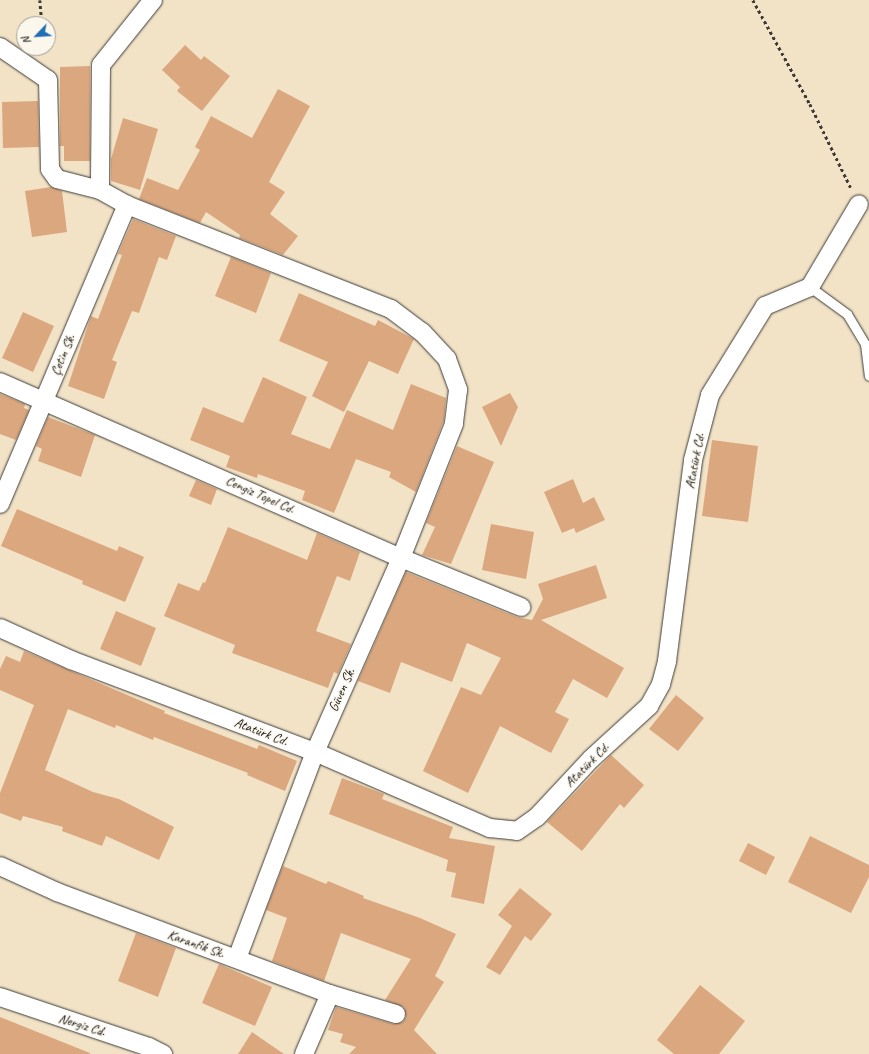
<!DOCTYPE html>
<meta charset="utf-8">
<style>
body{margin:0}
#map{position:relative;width:869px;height:1054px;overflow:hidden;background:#f2e3c7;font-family:Caveat,sans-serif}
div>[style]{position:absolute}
.building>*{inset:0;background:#dba77f}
.path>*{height:2.5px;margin-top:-1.25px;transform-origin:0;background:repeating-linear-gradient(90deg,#3c3a36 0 3px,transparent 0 6px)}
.roads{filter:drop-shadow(0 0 1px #3c3a36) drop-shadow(0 0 1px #3c3a36)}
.service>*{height:9px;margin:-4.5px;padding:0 4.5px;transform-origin:4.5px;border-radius:4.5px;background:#fff}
.minor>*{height:18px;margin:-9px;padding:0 9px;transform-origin:9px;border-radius:9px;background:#fff}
span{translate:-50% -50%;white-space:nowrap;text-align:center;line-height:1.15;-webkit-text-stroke:3px #fbf7ec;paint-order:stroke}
.street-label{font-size:14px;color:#1c1c1c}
.north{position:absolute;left:16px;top:16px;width:40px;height:40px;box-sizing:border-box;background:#fbf7ec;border:1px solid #a29f99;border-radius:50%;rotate:245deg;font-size:11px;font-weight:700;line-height:16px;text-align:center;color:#1c1c1c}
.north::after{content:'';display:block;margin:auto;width:14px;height:18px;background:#1f6fb2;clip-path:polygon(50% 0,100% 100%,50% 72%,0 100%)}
</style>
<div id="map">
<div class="building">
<div style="clip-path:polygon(185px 45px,201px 60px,204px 56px,230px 76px,202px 111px,177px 91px,180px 87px,162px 70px)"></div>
<div style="clip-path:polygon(90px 66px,90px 161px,64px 161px,64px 146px,60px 146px,60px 67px)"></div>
<div style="clip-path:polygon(278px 89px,310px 106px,269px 182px,285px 192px,270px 214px,298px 236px,283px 255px,239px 238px,240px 235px,206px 212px,200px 223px,139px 199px,147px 178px,178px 190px,200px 150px,195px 147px,211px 116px,252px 138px)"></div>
<div style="clip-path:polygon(38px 101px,39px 147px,3px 148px,2px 102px)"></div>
<div style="clip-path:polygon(123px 118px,158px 129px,140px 190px,111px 181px,111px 159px)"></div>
<div style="clip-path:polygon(51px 187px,62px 191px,67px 232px,32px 237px,25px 191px)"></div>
<div style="clip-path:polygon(133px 219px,176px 236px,167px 260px,159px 257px,139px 313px,132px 311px,112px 360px,117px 362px,104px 399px,68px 386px,91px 316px,98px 319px,122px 255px,118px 254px)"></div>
<div style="clip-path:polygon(231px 257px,271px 273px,256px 313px,215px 296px)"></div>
<div style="clip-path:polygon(299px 293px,375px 326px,378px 320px,414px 339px,398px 374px,369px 361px,344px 412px,312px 396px,328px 362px,279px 341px)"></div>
<div style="clip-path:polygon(23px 312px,54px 326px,33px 372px,2px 358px)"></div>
<div style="clip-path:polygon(263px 377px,307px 397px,291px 434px,330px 449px,347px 410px,393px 430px,411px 384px,446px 398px,444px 420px,416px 492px,389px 477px,391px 472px,356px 459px,334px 513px,302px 500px,305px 491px,258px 474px,257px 478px,226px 467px,230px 456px,190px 440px,203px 407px,243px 423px)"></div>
<div style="clip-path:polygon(510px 393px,518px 407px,501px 446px,482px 407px)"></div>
<div style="clip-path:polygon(0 394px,25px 404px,24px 408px,29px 410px,16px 440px,0 434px)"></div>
<div style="clip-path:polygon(48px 417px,95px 435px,81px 477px,38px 461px,42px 449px,36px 446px)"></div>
<div style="clip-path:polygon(712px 440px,758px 446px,748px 522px,702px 516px)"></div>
<div style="clip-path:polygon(457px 446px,494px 462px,451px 564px,422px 555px,435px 527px,426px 523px)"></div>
<div style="clip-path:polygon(573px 479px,583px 503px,594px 497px,605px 520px,576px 533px,574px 528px,562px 533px,544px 492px)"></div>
<div style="clip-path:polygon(196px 480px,217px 489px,211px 505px,189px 496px)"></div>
<div style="clip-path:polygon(17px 509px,117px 551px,119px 546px,144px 557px,125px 602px,82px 584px,83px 581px,1px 546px)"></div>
<div style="clip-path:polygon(491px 524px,534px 532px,526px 579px,482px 570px)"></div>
<div style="clip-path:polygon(228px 527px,307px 560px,317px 533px,360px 552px,350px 581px,337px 576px,316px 631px,351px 644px,338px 674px,334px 672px,328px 688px,232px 653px,235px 645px,164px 616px,178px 583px,199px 591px,203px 582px,205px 583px)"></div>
<div style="clip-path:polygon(596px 565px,607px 598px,541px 620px,624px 668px,607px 698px,573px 679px,555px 712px,569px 719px,551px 753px,500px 726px,468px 793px,423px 771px,461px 687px,481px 695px,501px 658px,467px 643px,452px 682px,401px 662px,390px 693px,358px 681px,406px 572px,517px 617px,532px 620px,543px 599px,538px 584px)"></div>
<div style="clip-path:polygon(116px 611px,156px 628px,141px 666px,100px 649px)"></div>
<div style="clip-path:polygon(24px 651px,165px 711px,164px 713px,257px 749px,259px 745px,297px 761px,285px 791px,247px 775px,248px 773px,154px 737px,153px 740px,116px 725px,115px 728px,68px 709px,45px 770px,93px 792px,119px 799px,174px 827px,159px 860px,106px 836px,102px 846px,62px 831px,63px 827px,23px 816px,21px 821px,0 813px,0 793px,34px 705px,0 690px,0 669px,6px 656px,20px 662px)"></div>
<div style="clip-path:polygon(676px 695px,704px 718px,678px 751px,649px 729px)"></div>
<div style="clip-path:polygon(611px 755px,644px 785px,624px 808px,620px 804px,582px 851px,547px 822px)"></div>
<div style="clip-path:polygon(342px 778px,384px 794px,382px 799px,453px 827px,449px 838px,495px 846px,484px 904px,451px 897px,456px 873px,446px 871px,448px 860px,329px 814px)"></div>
<div style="clip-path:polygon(810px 836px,869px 865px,869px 877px,851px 913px,788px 882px)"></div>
<div style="clip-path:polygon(748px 843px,775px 857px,766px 875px,739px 861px)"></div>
<div style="clip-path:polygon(283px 866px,326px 884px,328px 881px,364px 896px,363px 898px,420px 918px,456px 934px,435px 976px,444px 982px,414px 1030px,437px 1054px,349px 1054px,356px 1047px,340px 1042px,343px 1034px,328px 1030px,336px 1007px,393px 1024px,403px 1022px,406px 1017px,404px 1007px,385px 1000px,411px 959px,341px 933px,324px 981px,272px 961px,287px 918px,266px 910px)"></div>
<div style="clip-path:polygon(520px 888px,552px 914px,531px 941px,525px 936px,500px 975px,486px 967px,512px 926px,498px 915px)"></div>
<div style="clip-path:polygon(136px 933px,176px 948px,158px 997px,118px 981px)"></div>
<div style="clip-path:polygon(219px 964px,272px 987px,255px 1026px,202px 1003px)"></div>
<div style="clip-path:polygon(700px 985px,745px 1021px,719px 1054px,674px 1054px,657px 1040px)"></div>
<div style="clip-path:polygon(0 1017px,90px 1053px,90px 1054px,0 1054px)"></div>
<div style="clip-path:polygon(252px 1032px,284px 1054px,238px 1054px)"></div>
</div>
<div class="path">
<div style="left:40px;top:0;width:24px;rotate:85deg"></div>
<div style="left:753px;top:0;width:119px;rotate:61.3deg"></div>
<div style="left:810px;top:104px;width:93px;rotate:64deg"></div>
</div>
<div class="roads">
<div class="service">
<div style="left:810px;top:287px;width:46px;rotate:36.1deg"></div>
<div style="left:847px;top:314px;width:35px;rotate:59deg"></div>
<div style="left:865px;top:344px;width:32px;rotate:83deg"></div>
</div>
<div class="minor">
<div style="left:153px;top:0;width:83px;rotate:128.7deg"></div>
<div style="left:101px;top:65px;width:125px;rotate:90.5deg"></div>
<div style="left:100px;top:190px;width:31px;rotate:29deg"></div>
<div style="left:127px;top:205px;width:284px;rotate:21.5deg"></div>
<div style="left:391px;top:309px;width:39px;rotate:37deg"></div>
<div style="left:422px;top:332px;width:37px;rotate:47deg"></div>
<div style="left:447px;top:359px;width:33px;rotate:70deg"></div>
<div style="left:458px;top:390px;width:34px;rotate:97deg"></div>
<div style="left:454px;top:424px;width:144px;rotate:111.6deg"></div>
<div style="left:401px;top:558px;width:212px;rotate:113.9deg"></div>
<div style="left:315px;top:752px;width:220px;rotate:110.7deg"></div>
<div style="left:0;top:47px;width:58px;rotate:34.5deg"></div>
<div style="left:48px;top:80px;width:89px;rotate:88.7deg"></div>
<div style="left:50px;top:169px;width:12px;rotate:55deg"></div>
<div style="left:57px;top:179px;width:44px;rotate:14.3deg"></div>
<div style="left:0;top:382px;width:438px;rotate:23.7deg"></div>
<div style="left:401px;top:558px;width:130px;rotate:22.2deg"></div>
<div style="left:0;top:504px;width:325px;rotate:-67deg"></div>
<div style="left:0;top:628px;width:78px;rotate:24.3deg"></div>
<div style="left:71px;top:660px;width:261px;rotate:20.7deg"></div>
<div style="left:315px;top:752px;width:191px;rotate:23.5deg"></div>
<div style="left:490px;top:828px;width:27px;rotate:6deg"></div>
<div style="left:517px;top:831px;width:24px;rotate:-35deg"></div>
<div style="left:537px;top:817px;width:79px;rotate:-47deg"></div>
<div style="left:591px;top:759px;width:79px;rotate:-42.4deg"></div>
<div style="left:649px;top:706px;width:25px;rotate:-61deg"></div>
<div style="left:661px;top:684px;width:24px;rotate:-75deg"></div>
<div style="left:667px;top:661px;width:203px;rotate:-82.6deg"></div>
<div style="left:693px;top:460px;width:67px;rotate:-75.3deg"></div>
<div style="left:710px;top:395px;width:105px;rotate:-58.3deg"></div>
<div style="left:765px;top:306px;width:49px;rotate:-22.9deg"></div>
<div style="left:810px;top:287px;width:96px;rotate:-59.4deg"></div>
<div style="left:0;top:866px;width:63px;rotate:24.5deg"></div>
<div style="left:57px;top:892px;width:291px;rotate:20.5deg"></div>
<div style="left:330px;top:994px;width:69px;rotate:16.9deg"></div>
<div style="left:0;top:997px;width:157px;rotate:18.6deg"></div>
<div style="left:149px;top:1047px;width:16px;rotate:27deg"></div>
<div style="left:304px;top:1054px;width:65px;rotate:-66.6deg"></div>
</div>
</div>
<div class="street-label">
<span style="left:63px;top:355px;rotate:-67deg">Çetin Sk.</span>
<span style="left:695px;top:461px;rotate:-79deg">Atatürk Cd.</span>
<span style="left:260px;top:495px;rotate:24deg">Cengiz Topel Cd.</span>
<span style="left:342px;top:690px;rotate:-66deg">Güven Sk.</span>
<span style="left:261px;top:732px;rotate:21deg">Atatürk Cd.</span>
<span style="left:587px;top:765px;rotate:-45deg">Atatürk Cd.</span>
<span style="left:196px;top:944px;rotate:20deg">Karanfik Sk.</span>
<span style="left:82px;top:1025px;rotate:18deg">Nergiz Cd.</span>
</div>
<div class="north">N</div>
</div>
